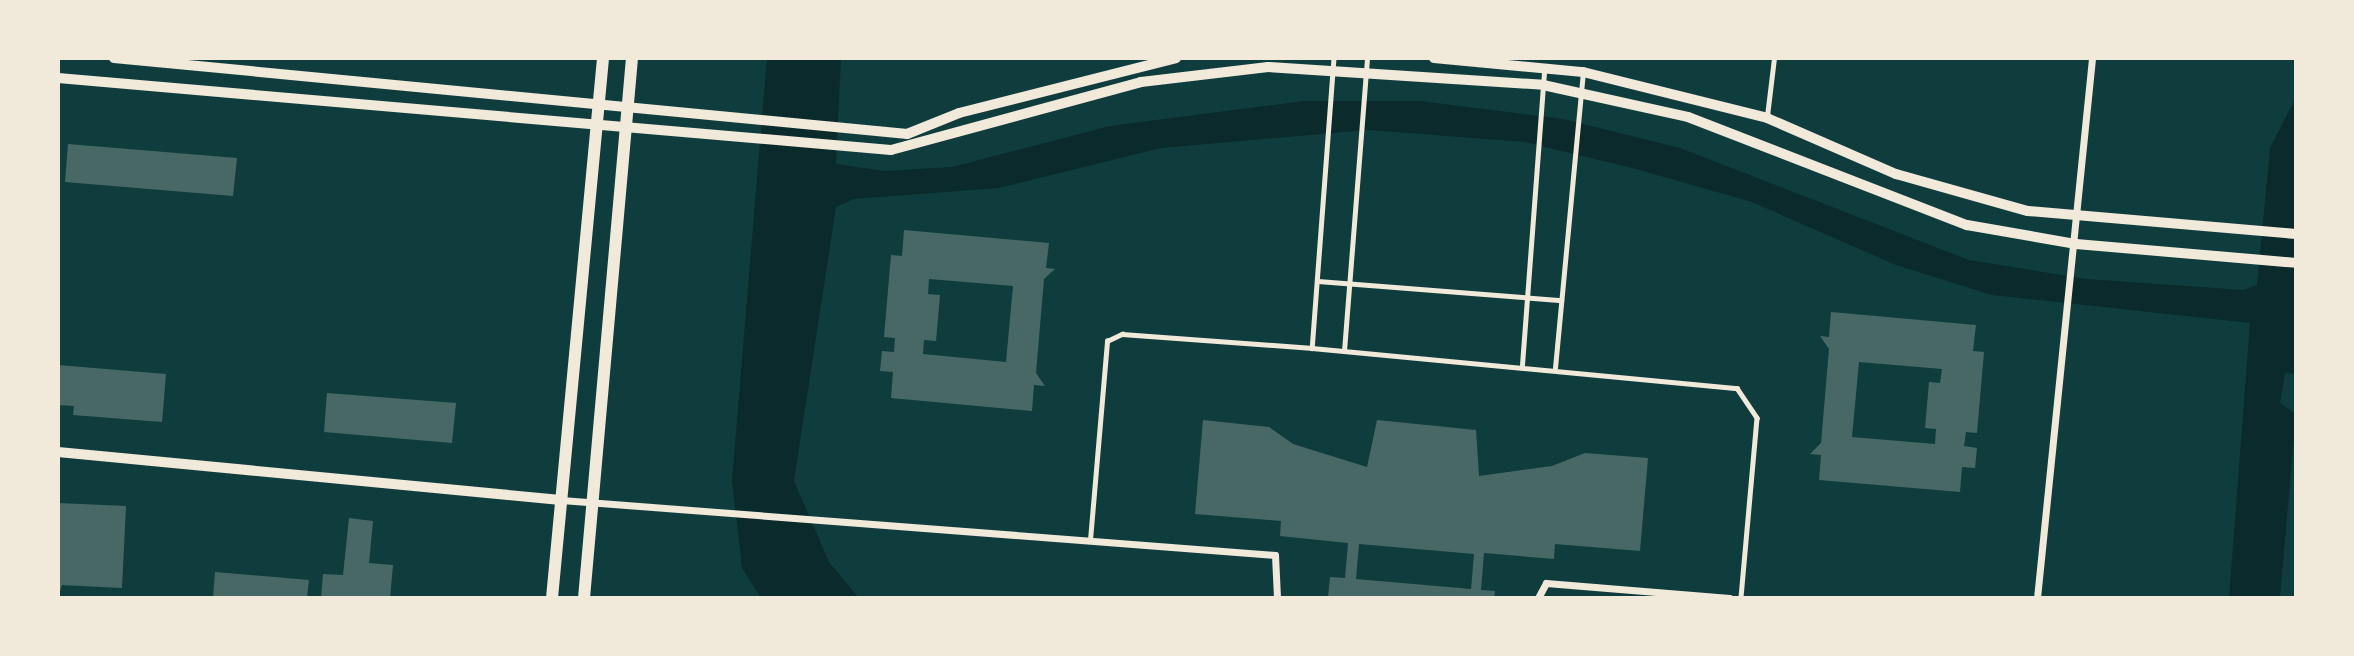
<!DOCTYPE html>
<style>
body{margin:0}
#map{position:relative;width:2354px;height:656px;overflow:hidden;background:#0f3d3e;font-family:"Space Grotesk",sans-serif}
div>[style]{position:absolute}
.water>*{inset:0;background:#0a2a2b}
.building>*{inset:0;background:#486865}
.service>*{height:4.5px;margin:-2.25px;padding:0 2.25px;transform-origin:2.25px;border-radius:2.25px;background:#f1e9da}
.minor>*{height:7px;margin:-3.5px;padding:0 3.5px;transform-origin:3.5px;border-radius:3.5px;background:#f1e9da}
.tertiary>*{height:10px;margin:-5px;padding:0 5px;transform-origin:5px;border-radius:5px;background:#f1e9da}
.primary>*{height:12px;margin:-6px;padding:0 6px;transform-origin:6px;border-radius:6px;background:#f1e9da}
span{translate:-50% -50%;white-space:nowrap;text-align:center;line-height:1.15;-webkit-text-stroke:5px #f1e9da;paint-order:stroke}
.frame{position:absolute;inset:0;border:60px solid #f1e9da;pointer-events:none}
</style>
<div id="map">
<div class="water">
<div style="clip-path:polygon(767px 58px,841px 58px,836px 164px,884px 171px,952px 167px,1110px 126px,1304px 101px,1420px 101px,1563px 119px,1680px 148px,1969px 260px,2087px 279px,2243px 290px,2257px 285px,2270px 148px,2296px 97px,2296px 374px,2285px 373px,2280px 403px,2296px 414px,2280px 597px,2229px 598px,2250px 323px,1992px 295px,1896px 265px,1752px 202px,1636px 169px,1525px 142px,1368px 130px,1161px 148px,999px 188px,854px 199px,836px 207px,794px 481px,829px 562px,859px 598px,761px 598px,742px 568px,732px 481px)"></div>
</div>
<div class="building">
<div style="clip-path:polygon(68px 144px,237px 158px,233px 196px,65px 182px)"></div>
<div style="clip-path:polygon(evenodd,904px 230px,1049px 243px,1046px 268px,1055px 269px,1044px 279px,1036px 373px,1045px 386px,1034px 385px,1032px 411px,891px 398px,893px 372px,880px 371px,882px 351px,894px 352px,895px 338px,884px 337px,891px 255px,902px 256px,904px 230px,929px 279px,1013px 286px,1006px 362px,923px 354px,924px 340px,936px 341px,940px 295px,928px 294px,929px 279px)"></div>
<div style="clip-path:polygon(evenodd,1831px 312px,1976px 325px,1973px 351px,1984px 352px,1977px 433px,1966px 432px,1964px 446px,1977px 448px,1975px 468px,1962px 467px,1960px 492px,1819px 480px,1821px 455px,1810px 454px,1821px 443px,1829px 349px,1820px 336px,1829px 337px,1831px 312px,1859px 362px,1942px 369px,1940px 383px,1929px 382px,1925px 428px,1936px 429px,1935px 444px,1852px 437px,1859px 362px)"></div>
<div style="clip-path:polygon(58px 365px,166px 374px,162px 422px,73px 415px,74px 406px,58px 405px)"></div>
<div style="clip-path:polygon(327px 393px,456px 403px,452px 443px,324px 432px)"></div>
<div style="clip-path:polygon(evenodd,1203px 420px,1269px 427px,1293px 444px,1367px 467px,1377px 420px,1476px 430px,1479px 476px,1552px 466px,1585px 453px,1648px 458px,1640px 551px,1555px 544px,1554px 559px,1484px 553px,1481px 590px,1495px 591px,1494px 598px,1328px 598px,1330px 577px,1345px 578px,1348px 543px,1280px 536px,1281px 521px,1195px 514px,1203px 420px,1359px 544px,1474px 554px,1471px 589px,1356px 579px,1359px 544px)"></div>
<div style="clip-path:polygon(58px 503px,126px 506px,122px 588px,62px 585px,58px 598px)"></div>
<div style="clip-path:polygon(349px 518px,373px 521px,369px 563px,393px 565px,390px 598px,321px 598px,323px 574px,343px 575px)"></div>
<div style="clip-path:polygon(215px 572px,309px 580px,307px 598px,213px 598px)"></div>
</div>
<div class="service">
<div style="left:1334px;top:58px;width:291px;rotate:94.3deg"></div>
<div style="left:1312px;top:348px;width:427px;rotate:5.4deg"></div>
<div style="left:1737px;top:388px;width:36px;rotate:56deg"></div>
<div style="left:1757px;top:418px;width:181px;rotate:95.1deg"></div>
<div style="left:1767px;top:116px;width:58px;rotate:-83.1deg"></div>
<div style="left:1318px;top:281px;width:244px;rotate:4.5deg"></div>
<div style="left:1344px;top:351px;width:294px;rotate:-85.5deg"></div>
<div style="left:1522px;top:365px;width:297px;rotate:-85.7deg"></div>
<div style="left:1555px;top:368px;width:296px;rotate:-84.6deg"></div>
<div style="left:1090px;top:540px;width:200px;rotate:-85.1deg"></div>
<div style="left:1107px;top:341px;width:17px;rotate:-25deg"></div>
<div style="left:1122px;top:334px;width:191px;rotate:4.2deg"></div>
</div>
<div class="minor">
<div style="left:561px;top:500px;width:716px;rotate:4.4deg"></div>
<div style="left:1275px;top:555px;width:43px;rotate:87.3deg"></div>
<div style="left:1538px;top:598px;width:17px;rotate:-62deg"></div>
<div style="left:1546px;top:583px;width:184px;rotate:4.7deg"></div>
<div style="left:2037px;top:598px;width:543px;rotate:-84.18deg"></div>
</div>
<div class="tertiary">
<div style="left:114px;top:58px;width:797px;rotate:5.47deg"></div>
<div style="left:907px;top:134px;width:56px;rotate:-22deg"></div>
<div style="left:959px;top:113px;width:224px;rotate:-14.2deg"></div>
<div style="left:1434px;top:58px;width:150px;rotate:5.4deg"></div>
<div style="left:1583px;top:72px;width:190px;rotate:14deg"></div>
<div style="left:1767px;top:118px;width:141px;rotate:23.5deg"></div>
<div style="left:1896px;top:174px;width:137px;rotate:15.7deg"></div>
<div style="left:2028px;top:211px;width:269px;rotate:4.9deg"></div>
<div style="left:58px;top:78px;width:836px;rotate:4.94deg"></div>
<div style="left:891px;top:150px;width:259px;rotate:-15.2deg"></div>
<div style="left:1141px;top:82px;width:128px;rotate:-6.7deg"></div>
<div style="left:1268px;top:67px;width:276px;rotate:3.7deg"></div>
<div style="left:1543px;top:85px;width:148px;rotate:12.4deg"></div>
<div style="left:1688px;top:117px;width:299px;rotate:21.2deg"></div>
<div style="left:1967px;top:225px;width:111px;rotate:9.9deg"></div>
<div style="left:2076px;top:244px;width:221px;rotate:4.9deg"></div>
<div style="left:58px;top:452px;width:505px;rotate:5.45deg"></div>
</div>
<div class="primary">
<div style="left:552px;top:598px;width:542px;rotate:-84.6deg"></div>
<div style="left:584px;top:598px;width:542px;rotate:-84.92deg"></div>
</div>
<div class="frame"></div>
</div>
